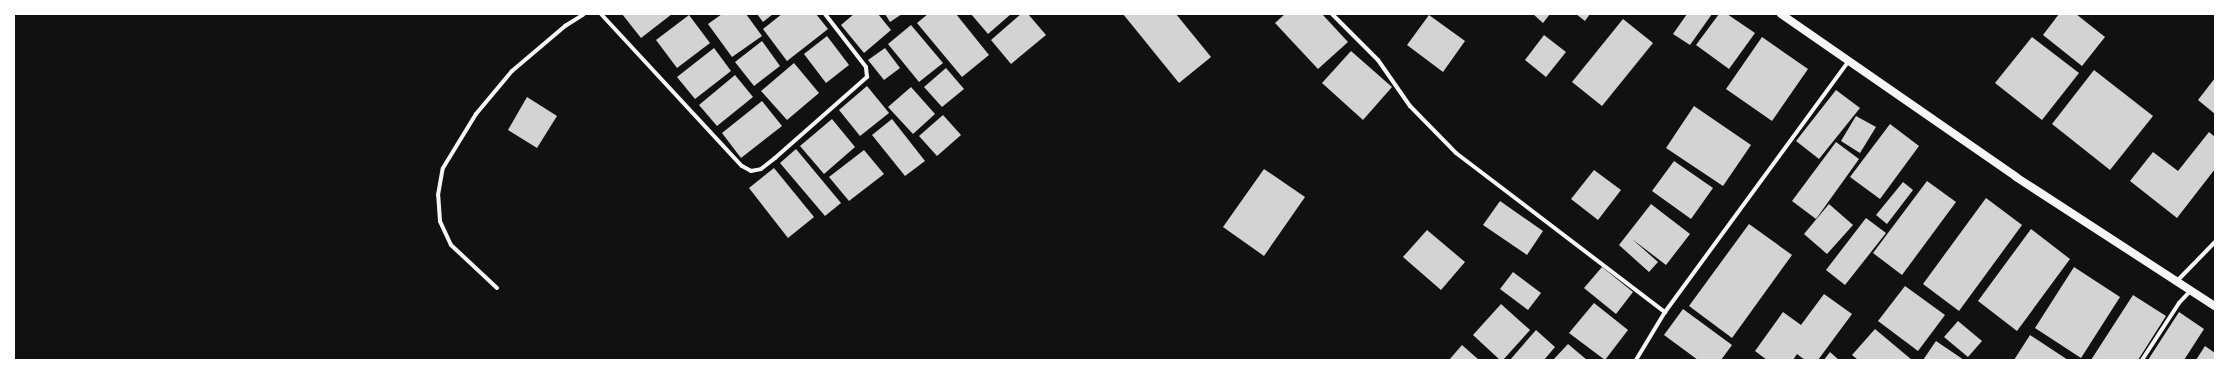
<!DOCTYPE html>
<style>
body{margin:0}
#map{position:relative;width:2229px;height:374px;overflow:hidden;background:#111;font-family:Inter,sans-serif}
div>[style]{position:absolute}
.building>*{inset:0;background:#d3d3d3}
.minor>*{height:4px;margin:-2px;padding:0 2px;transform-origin:2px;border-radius:2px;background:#f5f5f5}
.secondary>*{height:8px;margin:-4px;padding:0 4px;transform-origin:4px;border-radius:4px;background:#f5f5f5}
span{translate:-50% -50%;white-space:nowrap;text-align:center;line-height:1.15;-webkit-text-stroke:3px #fff;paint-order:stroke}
.frame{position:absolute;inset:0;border:15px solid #fff;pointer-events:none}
</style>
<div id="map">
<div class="building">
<div style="clip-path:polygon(622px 14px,672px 14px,641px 38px)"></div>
<div style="clip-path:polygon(722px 14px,746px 14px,762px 36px,732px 57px,708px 24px)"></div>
<div style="clip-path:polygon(757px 14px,773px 14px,763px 22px)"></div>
<div style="clip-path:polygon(782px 14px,816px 14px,828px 29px,787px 61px,763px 29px)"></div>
<div style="clip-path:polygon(854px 14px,878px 14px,891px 30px,864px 53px,841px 25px)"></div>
<div style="clip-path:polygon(885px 14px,902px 14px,890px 22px)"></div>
<div style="clip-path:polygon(928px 14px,956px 14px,989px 55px,962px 77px,917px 23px)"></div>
<div style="clip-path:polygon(971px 14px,1011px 14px,988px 34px)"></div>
<div style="clip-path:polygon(1021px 14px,1028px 14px,1046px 35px,1011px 64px,991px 40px)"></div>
<div style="clip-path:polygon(1123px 14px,1176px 14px,1211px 57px,1179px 83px)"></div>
<div style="clip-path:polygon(1285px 14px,1322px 14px,1348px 42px,1318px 69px,1275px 23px)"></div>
<div style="clip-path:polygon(1533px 14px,1550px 14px,1543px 23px)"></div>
<div style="clip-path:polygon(1576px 14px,1590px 14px,1585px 21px)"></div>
<div style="clip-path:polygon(1687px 14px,1712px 14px,1690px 45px,1673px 34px)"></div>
<div style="clip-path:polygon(1719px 14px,1727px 14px,1755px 33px,1729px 69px,1696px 45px)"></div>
<div style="clip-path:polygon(2059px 14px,2076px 14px,2105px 37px,2082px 66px,2043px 35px)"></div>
<div style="clip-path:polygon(689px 15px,710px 43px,677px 68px,656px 40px)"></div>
<div style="clip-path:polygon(1429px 15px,1465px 41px,1443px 72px,1407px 45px)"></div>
<div style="clip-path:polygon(1623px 19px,1653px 43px,1602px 106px,1572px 82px)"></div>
<div style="clip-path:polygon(911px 25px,943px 63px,919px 82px,888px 44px)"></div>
<div style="clip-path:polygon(1544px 35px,1566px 52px,1546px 77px,1525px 60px)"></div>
<div style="clip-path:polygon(827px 36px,849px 65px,826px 83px,804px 54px)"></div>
<div style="clip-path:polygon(1762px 37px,1808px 69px,1772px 121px,1726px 89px)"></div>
<div style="clip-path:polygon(2032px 37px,2079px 73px,2042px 120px,1995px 83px)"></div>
<div style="clip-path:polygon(762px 41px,780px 66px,754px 86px,735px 62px)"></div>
<div style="clip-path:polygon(714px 48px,731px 71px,695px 99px,677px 77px)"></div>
<div style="clip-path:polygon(885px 48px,900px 68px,884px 80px,868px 60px)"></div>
<div style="clip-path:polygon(1351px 51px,1392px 87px,1363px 120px,1322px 83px)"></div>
<div style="clip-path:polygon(794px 63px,819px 93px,787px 120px,761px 91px)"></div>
<div style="clip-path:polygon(946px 68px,964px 89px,942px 107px,924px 87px)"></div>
<div style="clip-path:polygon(2094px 70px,2153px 116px,2110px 170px,2052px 124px)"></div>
<div style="clip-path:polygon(735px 75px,753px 97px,717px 126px,699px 105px)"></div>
<div style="clip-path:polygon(2215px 78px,2215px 114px,2198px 100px)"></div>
<div style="clip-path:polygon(867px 86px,889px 113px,860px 136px,839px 110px)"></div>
<div style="clip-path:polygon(911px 87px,935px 114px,913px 134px,888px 107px)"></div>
<div style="clip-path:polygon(1836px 90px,1860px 108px,1819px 159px,1796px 141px)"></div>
<div style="clip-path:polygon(527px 97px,557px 116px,537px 148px,508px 130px)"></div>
<div style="clip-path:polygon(762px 101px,782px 126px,741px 158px,722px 133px)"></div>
<div style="clip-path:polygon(1694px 106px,1751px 145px,1723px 186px,1666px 148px)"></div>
<div style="clip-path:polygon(943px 115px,961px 135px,937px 156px,919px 136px)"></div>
<div style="clip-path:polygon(1856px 116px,1876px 127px,1860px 153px,1841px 141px)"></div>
<div style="clip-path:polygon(832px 119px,855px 147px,824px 174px,800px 146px)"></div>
<div style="clip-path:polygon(892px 119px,925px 161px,905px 176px,872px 135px)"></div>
<div style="clip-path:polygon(1890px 124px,1919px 146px,1880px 199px,1850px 177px)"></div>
<div style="clip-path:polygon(2209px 132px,2215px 137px,2215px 169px,2177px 218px,2130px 181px,2153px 152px,2178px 171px)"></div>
<div style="clip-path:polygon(1836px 142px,1859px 159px,1816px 219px,1792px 201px)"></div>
<div style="clip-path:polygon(796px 149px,841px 203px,825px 216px,780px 163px)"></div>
<div style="clip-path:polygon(864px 150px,884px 174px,849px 201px,829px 177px)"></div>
<div style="clip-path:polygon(1674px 161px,1713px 188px,1691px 219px,1652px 191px)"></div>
<div style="clip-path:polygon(774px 168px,814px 217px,788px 238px,749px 188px)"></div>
<div style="clip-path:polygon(1264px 169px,1305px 197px,1264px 256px,1223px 227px)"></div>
<div style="clip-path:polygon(1594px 170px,1621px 190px,1598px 220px,1571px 199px)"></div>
<div style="clip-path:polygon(1927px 181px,1956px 202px,1902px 275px,1873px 253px)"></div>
<div style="clip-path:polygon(1903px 182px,1913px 190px,1887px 224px,1876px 215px)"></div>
<div style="clip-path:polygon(1986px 198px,2022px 225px,1959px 311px,1923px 284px)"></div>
<div style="clip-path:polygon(1500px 201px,1543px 231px,1527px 255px,1483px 225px)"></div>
<div style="clip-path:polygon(1651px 204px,1690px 234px,1666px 265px,1632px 239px,1658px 262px,1649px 272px,1619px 245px)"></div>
<div style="clip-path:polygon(1829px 204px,1853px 225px,1827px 254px,1804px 234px)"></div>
<div style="clip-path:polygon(1866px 218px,1886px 233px,1845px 285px,1826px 270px)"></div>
<div style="clip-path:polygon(1749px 224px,1792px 255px,1732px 338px,1689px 306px)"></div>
<div style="clip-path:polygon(2031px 229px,2070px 259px,2017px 331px,1978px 301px)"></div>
<div style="clip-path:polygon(1427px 230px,1465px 262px,1441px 290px,1403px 257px)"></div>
<div style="clip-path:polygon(1602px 267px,1633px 292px,1616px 314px,1584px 288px)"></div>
<div style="clip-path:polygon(2074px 267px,2120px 297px,2081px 358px,2035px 328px)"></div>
<div style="clip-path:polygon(1513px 272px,1541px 293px,1528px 310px,1500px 289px)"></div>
<div style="clip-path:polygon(1905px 286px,1945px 315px,1918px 351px,1878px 321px)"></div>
<div style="clip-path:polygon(1824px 294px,1852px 314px,1818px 360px,1805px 360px,1797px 354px,1793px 360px,1767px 360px,1755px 351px,1783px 312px,1801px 325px)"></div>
<div style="clip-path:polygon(2133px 295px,2166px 316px,2138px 360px,2091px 360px)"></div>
<div style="clip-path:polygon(1594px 303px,1628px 330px,1605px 360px,1569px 333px)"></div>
<div style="clip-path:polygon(1501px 304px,1530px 330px,1503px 360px,1500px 360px,1473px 335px)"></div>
<div style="clip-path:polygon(1683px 309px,1732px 345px,1721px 360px,1698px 360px,1664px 335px)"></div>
<div style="clip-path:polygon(2179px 312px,2204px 329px,2184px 360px,2148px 360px)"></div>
<div style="clip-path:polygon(1958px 321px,1982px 341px,1968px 357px,1944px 337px)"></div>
<div style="clip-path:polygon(1875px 329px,1912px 360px,1858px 360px,1852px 355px)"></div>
<div style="clip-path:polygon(1536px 330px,1555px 347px,1544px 360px,1510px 360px)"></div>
<div style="clip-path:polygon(2030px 335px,2068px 360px,2014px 360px)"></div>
<div style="clip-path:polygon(1936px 341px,1964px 360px,1923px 360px)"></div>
<div style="clip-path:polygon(1568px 344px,1587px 360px,1553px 360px)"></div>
<div style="clip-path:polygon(1462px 345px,1479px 360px,1449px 360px)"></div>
<div style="clip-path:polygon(2205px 346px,2215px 353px,2215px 360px,2196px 360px)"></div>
<div style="clip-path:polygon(1830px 352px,1839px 360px,1824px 360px)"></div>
</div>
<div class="minor">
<div style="left:601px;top:14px;width:207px;rotate:47.2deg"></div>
<div style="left:742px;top:166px;width:10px;rotate:29deg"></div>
<div style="left:751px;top:171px;width:10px;rotate:-11deg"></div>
<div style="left:761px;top:169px;width:18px;rotate:-38deg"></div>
<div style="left:775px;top:158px;width:123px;rotate:-41.4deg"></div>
<div style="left:867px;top:77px;width:10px;rotate:-96deg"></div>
<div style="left:866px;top:67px;width:67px;rotate:-127.7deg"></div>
<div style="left:1332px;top:14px;width:65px;rotate:45deg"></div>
<div style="left:1378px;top:60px;width:56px;rotate:55.2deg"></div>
<div style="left:1410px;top:106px;width:66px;rotate:45.6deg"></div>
<div style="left:1456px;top:153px;width:263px;rotate:37.3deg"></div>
<div style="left:2178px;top:280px;width:53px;rotate:-45.8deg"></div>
<div style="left:497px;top:288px;width:63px;rotate:-136.9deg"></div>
<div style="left:451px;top:245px;width:26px;rotate:-115deg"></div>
<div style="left:440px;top:221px;width:26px;rotate:-94deg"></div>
<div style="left:438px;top:195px;width:27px;rotate:-80deg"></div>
<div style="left:443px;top:168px;width:63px;rotate:-58.6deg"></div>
<div style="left:476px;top:114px;width:56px;rotate:-50.1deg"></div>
<div style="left:512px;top:71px;width:70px;rotate:-40.3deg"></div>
<div style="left:565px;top:26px;width:22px;rotate:-32deg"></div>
<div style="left:1636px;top:360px;width:56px;rotate:-58.9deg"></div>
<div style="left:1665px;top:312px;width:310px;rotate:-53.8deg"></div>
<div style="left:2142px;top:360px;width:68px;rotate:-57deg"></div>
<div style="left:2179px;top:303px;width:18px;rotate:-47deg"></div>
</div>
<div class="secondary">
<div style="left:1781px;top:14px;width:286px;rotate:34.7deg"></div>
<div style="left:2016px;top:177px;width:237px;rotate:33deg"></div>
</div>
<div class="frame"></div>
</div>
